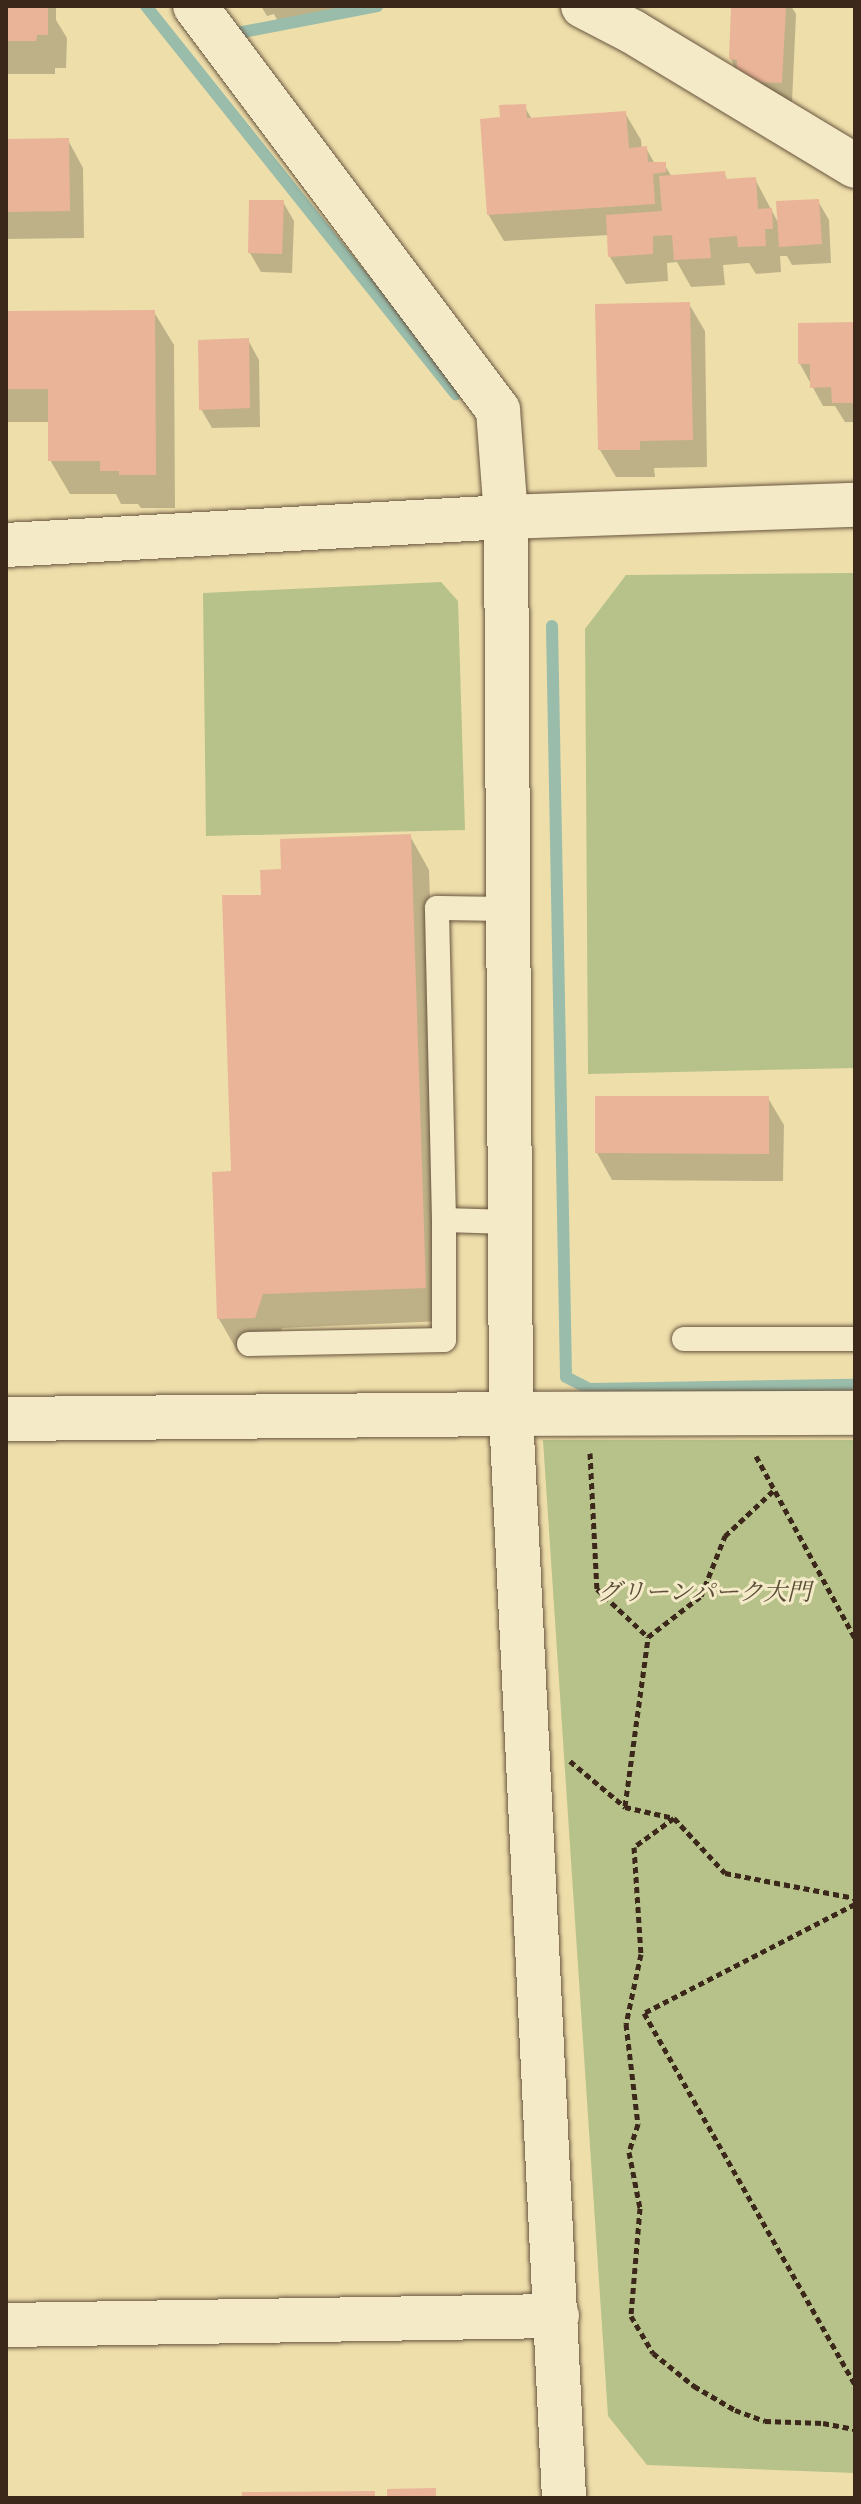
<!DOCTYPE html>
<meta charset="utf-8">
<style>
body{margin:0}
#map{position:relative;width:861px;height:2504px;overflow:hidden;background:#eedeaa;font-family:"IM FELL Great Primer","Noto Serif JP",serif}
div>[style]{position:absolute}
.green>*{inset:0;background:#b6c28a}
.shadow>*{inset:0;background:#0003}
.stream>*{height:12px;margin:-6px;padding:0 6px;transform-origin:6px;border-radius:6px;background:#99bcab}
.building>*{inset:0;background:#eab498}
.path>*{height:5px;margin-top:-2.5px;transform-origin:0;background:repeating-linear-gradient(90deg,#3c271b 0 6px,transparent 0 10px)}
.roads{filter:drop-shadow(0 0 2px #68553f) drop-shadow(0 0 2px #68553f)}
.service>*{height:24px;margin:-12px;padding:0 12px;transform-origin:12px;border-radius:12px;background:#f4eac8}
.minor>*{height:44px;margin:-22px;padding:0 22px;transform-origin:22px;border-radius:22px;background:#f4eac8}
.tertiary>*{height:44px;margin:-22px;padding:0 22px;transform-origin:22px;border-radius:22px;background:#f4eac8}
span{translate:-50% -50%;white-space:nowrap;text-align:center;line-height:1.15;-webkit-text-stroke:6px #f4eac8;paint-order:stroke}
.park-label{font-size:24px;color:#5a4e37;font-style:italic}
.frame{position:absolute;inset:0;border:8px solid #3c271b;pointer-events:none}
</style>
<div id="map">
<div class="green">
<div style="clip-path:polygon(855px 573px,855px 1068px,588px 1074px,585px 629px,626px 575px)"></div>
<div style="clip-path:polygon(441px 582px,458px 601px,465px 830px,206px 836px,203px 593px)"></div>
<div style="clip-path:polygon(543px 1440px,855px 1440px,855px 2473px,647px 2465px,608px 2416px)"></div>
</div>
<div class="shadow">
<div style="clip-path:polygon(6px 6px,56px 6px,56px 20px,67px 38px,66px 68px,55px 68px,55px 74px,6px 74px)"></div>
<div style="clip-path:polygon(261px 6px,360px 6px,360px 7px,280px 25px,274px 14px,267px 16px)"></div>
<div style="clip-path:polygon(733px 6px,791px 6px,796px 14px,792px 102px,749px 99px,731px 59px)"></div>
<div style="clip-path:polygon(524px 106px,532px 119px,625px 113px,641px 140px,642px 149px,646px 148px,655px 164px,664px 164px,672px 177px,724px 173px,728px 181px,755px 179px,780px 226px,818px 201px,829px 220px,831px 263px,792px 265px,787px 256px,780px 256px,781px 272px,756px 274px,749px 263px,723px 265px,725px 285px,691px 287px,677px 262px,667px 263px,668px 281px,626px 284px,610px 257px,609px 235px,504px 241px,488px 214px,502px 119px)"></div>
<div style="clip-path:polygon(68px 140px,83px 168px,84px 238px,6px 239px,6px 141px)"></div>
<div style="clip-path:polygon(283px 202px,294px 221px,292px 273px,261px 272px,250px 253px)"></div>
<div style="clip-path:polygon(689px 304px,705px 331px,707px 467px,654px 468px,655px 477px,616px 477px,600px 450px)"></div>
<div style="clip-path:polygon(154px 312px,174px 345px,175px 508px,141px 508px,138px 504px,121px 504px,116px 494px,70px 494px,50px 460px,50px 422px,6px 422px,6px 313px)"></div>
<div style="clip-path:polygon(855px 324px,855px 422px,845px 422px,835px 406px,823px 406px,800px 364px)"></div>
<div style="clip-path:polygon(248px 340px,259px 360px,260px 427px,212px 428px,201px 409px)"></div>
<div style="clip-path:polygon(410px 836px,429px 870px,444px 1321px,282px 1328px,273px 1351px,238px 1352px,219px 1319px,263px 896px,284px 871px)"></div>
<div style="clip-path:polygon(768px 1098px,784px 1125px,783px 1181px,612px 1180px,597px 1153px)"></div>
</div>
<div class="stream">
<div style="left:146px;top:6px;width:497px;rotate:51.4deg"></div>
<div style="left:227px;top:35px;width:153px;rotate:-10.9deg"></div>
<div style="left:552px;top:626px;width:751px;rotate:88.93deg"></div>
<div style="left:566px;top:1377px;width:27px;rotate:27deg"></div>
<div style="left:590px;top:1389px;width:265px;rotate:-0.9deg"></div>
</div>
<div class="building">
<div style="clip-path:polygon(6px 6px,48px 6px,48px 35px,37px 35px,36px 41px,6px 41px)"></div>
<div style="clip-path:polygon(731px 6px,786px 6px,782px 83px,736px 81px,737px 60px,729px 59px)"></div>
<div style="clip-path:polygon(526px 104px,527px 118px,626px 111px,629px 148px,647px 146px,648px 162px,666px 162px,666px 172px,653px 174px,655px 204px,487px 215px,480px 119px,500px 117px,499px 105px)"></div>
<div style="clip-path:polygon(69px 138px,70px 211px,6px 212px,6px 139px)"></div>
<div style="clip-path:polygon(725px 171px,726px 179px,756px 177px,758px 209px,772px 208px,773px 229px,765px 229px,766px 246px,738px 247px,737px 236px,709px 238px,711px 258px,674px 260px,672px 235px,653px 236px,653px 254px,608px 257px,606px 215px,662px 211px,659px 176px)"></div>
<div style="clip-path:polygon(819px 199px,822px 244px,779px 247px,776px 201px)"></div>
<div style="clip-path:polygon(249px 200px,284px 200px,282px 254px,248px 253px)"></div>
<div style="clip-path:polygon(690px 302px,693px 440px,640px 441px,640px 450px,598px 450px,595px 304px)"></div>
<div style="clip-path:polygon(155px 310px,156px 475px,119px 475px,119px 471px,100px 471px,100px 461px,48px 461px,48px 389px,6px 389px,6px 311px)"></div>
<div style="clip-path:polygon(855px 322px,855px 403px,832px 403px,831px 387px,810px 388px,810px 364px,798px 364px,798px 323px)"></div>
<div style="clip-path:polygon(249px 338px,250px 408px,199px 410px,198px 340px)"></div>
<div style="clip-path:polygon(411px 834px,426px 1288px,263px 1294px,255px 1318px,217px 1319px,212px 1172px,231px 1171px,222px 895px,261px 895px,260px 870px,281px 869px,280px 839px)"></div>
<div style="clip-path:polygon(595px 1096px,769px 1096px,769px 1154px,595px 1153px)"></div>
<div style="clip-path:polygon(436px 2488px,436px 2498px,387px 2498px,387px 2489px)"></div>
<div style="clip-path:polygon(375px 2491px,375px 2498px,242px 2498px,242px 2492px)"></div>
</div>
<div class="path">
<div style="left:590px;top:1453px;width:136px;rotate:87.1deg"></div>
<div style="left:597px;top:1589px;width:70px;rotate:43.3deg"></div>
<div style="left:756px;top:1456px;width:207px;rotate:61.5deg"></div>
<div style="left:570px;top:1761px;width:72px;rotate:39.9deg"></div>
<div style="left:625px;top:1807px;width:50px;rotate:12.7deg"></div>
<div style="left:674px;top:1818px;width:49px;rotate:144.1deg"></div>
<div style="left:634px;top:1847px;width:107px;rotate:86.3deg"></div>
<div style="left:641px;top:1954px;width:72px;rotate:102.1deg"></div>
<div style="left:626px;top:2024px;width:101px;rotate:83.2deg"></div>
<div style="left:638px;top:2124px;width:29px;rotate:108deg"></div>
<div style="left:629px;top:2152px;width:57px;rotate:78.9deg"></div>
<div style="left:640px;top:2208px;width:108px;rotate:94.8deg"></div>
<div style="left:631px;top:2316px;width:43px;rotate:59.3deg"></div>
<div style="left:653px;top:2353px;width:53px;rotate:38.8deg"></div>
<div style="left:694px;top:2386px;width:48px;rotate:30.3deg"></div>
<div style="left:735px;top:2410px;width:32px;rotate:20deg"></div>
<div style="left:765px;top:2421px;width:58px;rotate:2deg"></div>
<div style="left:823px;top:2423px;width:33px;rotate:11deg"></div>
<div style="left:625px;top:1806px;width:171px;rotate:-82.2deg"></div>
<div style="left:648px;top:1637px;width:67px;rotate:-37.7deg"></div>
<div style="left:701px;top:1596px;width:65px;rotate:-68.2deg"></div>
<div style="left:725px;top:1536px;width:67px;rotate:-43.2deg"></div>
<div style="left:674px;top:1818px;width:75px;rotate:47.2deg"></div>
<div style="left:725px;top:1873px;width:132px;rotate:10.9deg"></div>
<div style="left:855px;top:1904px;width:237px;rotate:152.7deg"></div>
<div style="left:644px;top:2013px;width:428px;rotate:60.4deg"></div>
</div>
<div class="roads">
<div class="service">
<div style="left:444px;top:1220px;width:312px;rotate:-91.3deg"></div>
<div style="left:437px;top:908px;width:72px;rotate:0.8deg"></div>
<div style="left:684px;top:1339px;width:171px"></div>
<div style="left:249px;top:1344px;width:195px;rotate:-1.2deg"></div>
<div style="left:444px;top:1340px;width:120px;rotate:-90deg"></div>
<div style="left:444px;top:1220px;width:66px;rotate:1.7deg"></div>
</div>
<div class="minor">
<div style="left:195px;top:6px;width:505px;rotate:53.13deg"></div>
<div style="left:498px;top:410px;width:107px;rotate:85.7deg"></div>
<div style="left:583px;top:6px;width:56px;rotate:27.5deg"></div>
<div style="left:633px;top:32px;width:259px;rotate:31.1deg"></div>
<div style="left:6px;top:1419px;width:505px;rotate:-0.57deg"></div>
<div style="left:6px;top:2325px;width:551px;rotate:-0.94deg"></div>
</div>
<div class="tertiary">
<div style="left:506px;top:517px;width:897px;rotate:89.68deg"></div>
<div style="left:511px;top:1414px;width:1085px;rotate:87.2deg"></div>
<div style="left:6px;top:545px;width:501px;rotate:-3.21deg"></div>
<div style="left:506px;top:517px;width:349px;rotate:-2deg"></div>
<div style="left:511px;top:1414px;width:344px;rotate:-0.2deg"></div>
</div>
</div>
<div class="park-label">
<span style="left:704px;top:1593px">グリーンパーク大門</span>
</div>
<div class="frame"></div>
</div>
